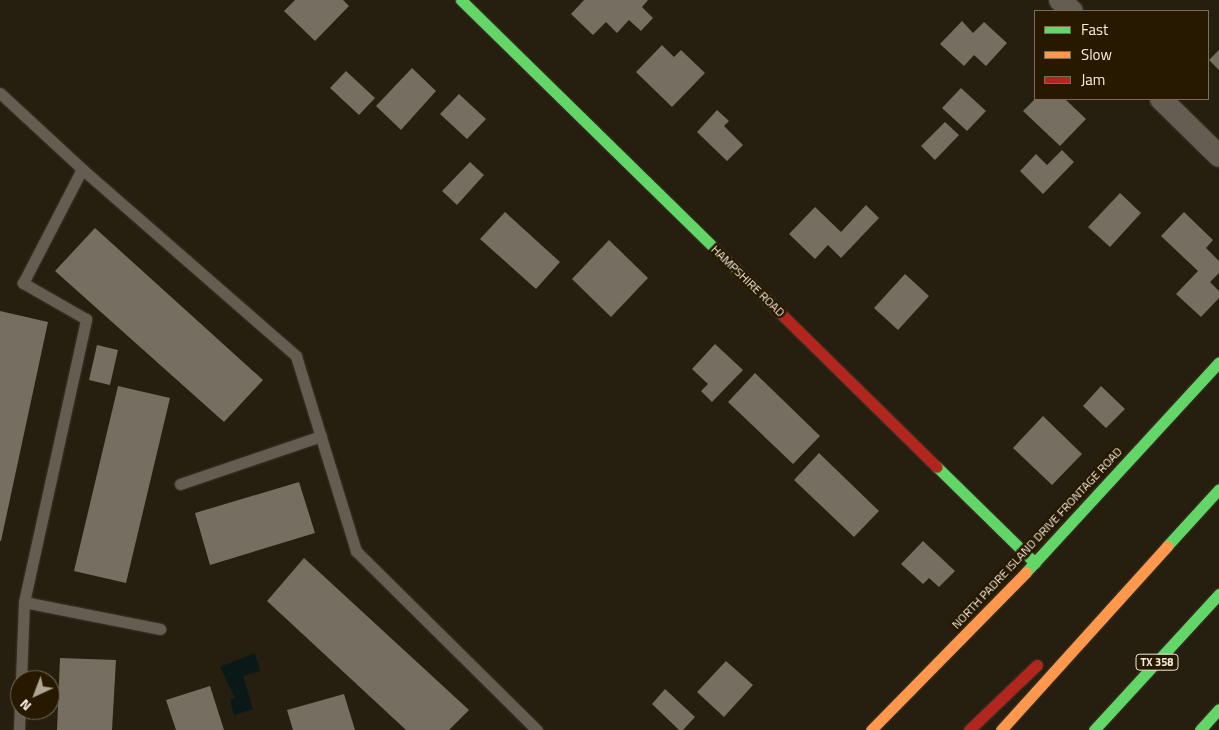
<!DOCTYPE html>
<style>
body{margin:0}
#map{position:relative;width:1219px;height:730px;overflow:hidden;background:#261e0e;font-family:"Titillium Web",sans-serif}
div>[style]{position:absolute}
.water>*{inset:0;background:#0a1918}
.building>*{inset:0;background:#766f61}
.roads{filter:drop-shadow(0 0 1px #3d372c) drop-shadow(0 0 1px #3d372c)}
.lane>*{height:11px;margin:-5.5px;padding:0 5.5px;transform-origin:5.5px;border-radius:5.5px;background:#635d52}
.street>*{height:22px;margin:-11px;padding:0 11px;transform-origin:11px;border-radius:11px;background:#635d52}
.fast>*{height:11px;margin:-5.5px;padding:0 5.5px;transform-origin:5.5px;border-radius:5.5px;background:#63d668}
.slow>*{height:11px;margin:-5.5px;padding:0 5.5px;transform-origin:5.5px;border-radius:5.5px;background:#ff974d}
.jam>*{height:11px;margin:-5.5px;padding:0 5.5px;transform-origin:5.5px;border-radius:5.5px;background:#b3261e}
span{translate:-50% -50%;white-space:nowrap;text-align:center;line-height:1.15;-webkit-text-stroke:5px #271800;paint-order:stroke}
.shield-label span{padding:1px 4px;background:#271800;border:1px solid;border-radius:4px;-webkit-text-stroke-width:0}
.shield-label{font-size:11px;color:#f8eddd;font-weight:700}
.street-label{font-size:12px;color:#f8eddd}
.legend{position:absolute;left:1034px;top:10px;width:175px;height:90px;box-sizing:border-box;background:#271800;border:1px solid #7b6d58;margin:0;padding:6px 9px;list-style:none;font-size:15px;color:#f8eddd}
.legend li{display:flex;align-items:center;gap:10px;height:25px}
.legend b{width:25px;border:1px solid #7b6d58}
.north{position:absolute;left:10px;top:670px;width:50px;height:50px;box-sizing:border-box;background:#271800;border:1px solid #7b6d58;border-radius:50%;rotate:223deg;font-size:14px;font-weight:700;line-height:20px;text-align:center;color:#f8eddd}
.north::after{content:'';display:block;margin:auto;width:18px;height:22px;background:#aea595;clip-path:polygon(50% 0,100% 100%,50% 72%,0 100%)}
</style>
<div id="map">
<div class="water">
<div style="clip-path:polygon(255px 653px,260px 671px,243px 676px,253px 709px,234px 715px,230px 700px,235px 698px,220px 667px)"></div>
</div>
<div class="building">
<div style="clip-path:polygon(295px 0,343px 0,349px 6px,315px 41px,284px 11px)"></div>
<div style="clip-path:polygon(584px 0,648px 0,642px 7px,653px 18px,641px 31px,629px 20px,617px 33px,606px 22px,593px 35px,571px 14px)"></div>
<div style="clip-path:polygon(962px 21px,973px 33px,984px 22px,1007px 43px,986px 66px,974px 55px,964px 66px,940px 44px)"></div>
<div style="clip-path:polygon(662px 45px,674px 57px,681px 50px,705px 73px,672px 107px,636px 72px)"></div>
<div style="clip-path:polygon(1219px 50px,1219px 70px,1209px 60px)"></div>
<div style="clip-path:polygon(412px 68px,436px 91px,401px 130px,376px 106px)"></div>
<div style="clip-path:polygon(346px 71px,375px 98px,359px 115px,330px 88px)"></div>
<div style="clip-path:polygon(961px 88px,986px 111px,967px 131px,942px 108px)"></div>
<div style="clip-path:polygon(459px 94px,486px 119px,467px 139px,440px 114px)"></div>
<div style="clip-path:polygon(1035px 99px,1065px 99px,1086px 119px,1060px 146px,1023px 111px)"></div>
<div style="clip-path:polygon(717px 110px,729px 121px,724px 126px,743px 145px,727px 161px,697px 132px)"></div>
<div style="clip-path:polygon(945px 122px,959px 135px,935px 160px,921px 146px)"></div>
<div style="clip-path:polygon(1062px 150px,1074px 162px,1043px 194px,1020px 171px,1036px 154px,1047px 165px)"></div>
<div style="clip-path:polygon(470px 162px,484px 175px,457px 205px,442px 191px)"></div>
<div style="clip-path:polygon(1120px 193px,1141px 213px,1110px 247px,1088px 227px)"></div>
<div style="clip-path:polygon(866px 205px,879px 218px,841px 258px,828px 245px,815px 259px,789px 234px,815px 207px,841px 232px)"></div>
<div style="clip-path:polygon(505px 212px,560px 262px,536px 289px,480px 239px)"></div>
<div style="clip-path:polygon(1184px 212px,1213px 240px,1206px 248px,1219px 261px,1219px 273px,1210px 282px,1219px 291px,1219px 298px,1201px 317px,1176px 294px,1198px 271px,1161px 236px)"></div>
<div style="clip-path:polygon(95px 228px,263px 380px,224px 422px,55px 271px)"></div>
<div style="clip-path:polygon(609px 240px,648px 278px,611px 317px,572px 279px)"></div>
<div style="clip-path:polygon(905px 274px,929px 296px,898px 330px,874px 308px)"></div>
<div style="clip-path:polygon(0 311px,48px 322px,1px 541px,0 541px)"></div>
<div style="clip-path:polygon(715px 344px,743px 370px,712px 402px,701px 391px,708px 384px,692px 369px)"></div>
<div style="clip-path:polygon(97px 345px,118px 350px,110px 385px,89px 380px)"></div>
<div style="clip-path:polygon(755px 373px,820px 436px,793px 464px,728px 402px)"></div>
<div style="clip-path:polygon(118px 386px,170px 398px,126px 583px,74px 571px)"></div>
<div style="clip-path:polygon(1101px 386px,1125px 409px,1106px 428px,1083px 406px)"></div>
<div style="clip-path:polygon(1043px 416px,1082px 454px,1052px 485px,1013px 448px)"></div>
<div style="clip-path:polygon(819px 453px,879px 511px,854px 537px,794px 480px)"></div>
<div style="clip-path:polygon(299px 482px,315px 533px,210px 565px,195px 513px)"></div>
<div style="clip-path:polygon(923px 541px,955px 571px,939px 587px,929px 578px,923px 584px,901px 564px)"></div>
<div style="clip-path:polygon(304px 558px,469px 710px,449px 730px,406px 730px,267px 601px)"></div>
<div style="clip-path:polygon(60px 658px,116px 660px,112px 730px,57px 730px)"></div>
<div style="clip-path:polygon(726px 661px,753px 685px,724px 717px,697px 692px)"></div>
<div style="clip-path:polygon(210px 686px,224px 730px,176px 730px,166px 700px)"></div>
<div style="clip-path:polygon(665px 689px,695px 717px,683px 730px,679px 730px,652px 704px)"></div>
<div style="clip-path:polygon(344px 694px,355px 730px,293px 730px,287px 710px)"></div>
</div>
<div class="roads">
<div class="lane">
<div style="left:0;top:93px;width:112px;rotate:42.8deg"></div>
<div style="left:180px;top:484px;width:149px;rotate:-18.8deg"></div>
<div style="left:24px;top:602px;width:139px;rotate:11.2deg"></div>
<div style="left:21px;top:680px;width:78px;rotate:-87.8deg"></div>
<div style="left:24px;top:602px;width:290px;rotate:-77.6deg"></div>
<div style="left:86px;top:319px;width:73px;rotate:-150.3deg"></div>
<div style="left:23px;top:283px;width:128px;rotate:-62.6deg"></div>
<div style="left:82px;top:169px;width:284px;rotate:41.1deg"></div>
<div style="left:296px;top:356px;width:204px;rotate:72.9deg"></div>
<div style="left:356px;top:551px;width:255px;rotate:44.7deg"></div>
<div style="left:19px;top:730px;width:31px;rotate:-88deg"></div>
</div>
<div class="street">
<div style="left:1060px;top:0;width:16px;rotate:43deg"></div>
<div style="left:1161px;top:99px;width:81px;rotate:44.5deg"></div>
</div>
<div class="fast">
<div style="left:461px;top:0;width:431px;rotate:44.4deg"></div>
<div style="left:937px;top:467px;width:137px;rotate:44.4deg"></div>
<div style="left:1167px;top:546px;width:77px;rotate:-47.6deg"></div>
<div style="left:1026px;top:572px;width:285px;rotate:-47.4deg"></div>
<div style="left:1094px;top:730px;width:185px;rotate:-47.4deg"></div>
<div style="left:1200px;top:730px;width:28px;rotate:-48deg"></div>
</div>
<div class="slow">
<div style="left:871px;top:730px;width:221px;rotate:-45.5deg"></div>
<div style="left:1001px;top:730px;width:248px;rotate:-47.9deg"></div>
</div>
<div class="jam">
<div style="left:769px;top:302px;width:235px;rotate:44.5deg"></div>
<div style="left:969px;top:730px;width:94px;rotate:-43.7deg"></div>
</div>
</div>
<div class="shield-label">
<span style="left:1157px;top:662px">TX 358</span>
</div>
<div class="street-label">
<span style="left:748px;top:281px;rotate:44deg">HAMPSHIRE ROAD</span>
<span style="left:1037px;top:538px;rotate:-47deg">NORTH PADRE ISLAND DRIVE FRONTAGE ROAD</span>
</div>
<ul class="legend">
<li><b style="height:6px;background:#63d668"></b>Fast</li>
<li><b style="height:6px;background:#ff974d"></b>Slow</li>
<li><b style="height:6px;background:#b3261e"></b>Jam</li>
</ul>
<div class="north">N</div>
</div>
